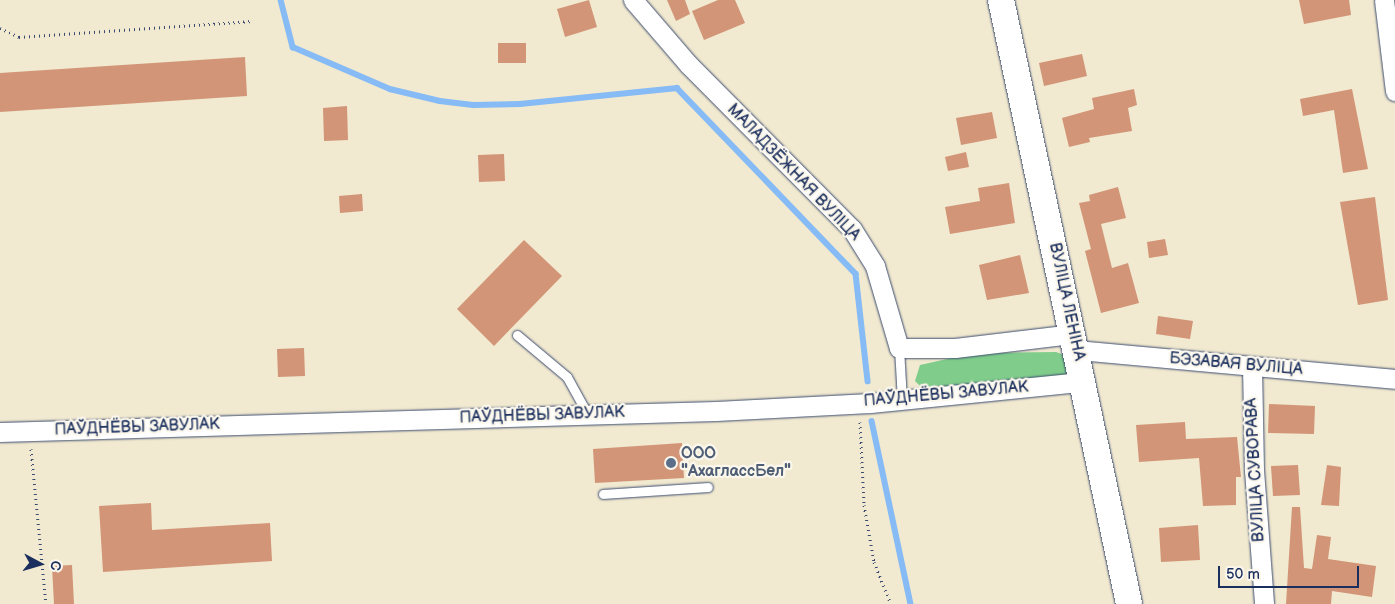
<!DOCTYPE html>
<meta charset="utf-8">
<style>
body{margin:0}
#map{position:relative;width:1395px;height:604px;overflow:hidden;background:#f1e9d0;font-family:"Balsamiq Sans",sans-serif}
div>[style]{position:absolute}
.green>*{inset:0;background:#80cd8b}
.stream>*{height:5.5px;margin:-2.75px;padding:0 2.75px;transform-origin:2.75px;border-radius:2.75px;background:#86bbf5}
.building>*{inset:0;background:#d29577}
.path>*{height:3px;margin-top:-1.5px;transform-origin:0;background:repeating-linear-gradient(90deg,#3b4b6f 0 1px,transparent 0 5px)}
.roads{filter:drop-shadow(0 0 1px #3b4b6f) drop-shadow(0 0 1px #3b4b6f)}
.lane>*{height:9px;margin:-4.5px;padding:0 4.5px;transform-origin:4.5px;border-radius:4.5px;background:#fff}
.street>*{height:19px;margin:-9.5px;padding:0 9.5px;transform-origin:9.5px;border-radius:9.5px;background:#fff}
.secondary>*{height:26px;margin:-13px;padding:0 13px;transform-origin:13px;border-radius:13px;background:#fff}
.dots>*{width:14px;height:14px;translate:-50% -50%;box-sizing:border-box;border:2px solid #fbf7ec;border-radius:50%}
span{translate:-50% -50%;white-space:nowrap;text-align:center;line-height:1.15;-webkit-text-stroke:4.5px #fbf7ec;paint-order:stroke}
.street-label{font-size:16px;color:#1b2f5e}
.service-label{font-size:16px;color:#4e5e75;font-weight:700}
.left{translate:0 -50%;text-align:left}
.north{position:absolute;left:15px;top:539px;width:50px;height:50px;-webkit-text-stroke:4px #fbf7ec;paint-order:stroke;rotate:96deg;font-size:14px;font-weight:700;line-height:20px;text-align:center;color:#1b2f5e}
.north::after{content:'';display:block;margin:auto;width:18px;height:22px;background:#1b2f5e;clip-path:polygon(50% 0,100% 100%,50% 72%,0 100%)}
.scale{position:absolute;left:1218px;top:566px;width:141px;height:22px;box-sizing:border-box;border:2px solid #1b2f5e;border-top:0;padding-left:6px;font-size:15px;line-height:18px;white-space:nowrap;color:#1b2f5e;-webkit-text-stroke:4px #fbf7ec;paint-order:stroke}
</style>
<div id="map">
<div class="green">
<div style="clip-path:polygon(1056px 352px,1064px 355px,1068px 370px,1064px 376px,922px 388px,915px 381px,920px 365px,956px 357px,986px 353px)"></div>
</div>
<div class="stream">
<div style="left:281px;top:0;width:49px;rotate:75.7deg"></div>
<div style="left:293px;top:47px;width:106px;rotate:23.4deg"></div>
<div style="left:390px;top:89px;width:51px;rotate:13.5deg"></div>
<div style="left:440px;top:101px;width:33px;rotate:7deg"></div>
<div style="left:473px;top:105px;width:47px;rotate:-1.2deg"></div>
<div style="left:520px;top:104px;width:158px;rotate:-5.8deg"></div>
<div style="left:677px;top:88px;width:258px;rotate:46.1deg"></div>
<div style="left:856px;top:274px;width:108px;rotate:83.6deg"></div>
<div style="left:872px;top:421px;width:187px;rotate:78deg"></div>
</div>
<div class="building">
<div style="clip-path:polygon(589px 0,597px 27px,565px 37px,557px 9px)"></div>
<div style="clip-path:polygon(667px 0,685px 0,690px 14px,676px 21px)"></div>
<div style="clip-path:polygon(718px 0,735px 0,745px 23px,704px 40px,692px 11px)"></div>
<div style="clip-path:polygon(1299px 0,1349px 0,1351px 15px,1304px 24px)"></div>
<div style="clip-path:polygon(498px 43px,526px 43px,526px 63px,498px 63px)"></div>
<div style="clip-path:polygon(1082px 54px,1087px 76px,1044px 86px,1039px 63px)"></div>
<div style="clip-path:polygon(245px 57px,247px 96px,0 112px,0 73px)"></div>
<div style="clip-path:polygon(1134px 89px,1137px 105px,1128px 108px,1132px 131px,1089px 138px,1090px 142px,1069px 147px,1062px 118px,1094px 109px,1092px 98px)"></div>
<div style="clip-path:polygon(1352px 89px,1368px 169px,1343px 173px,1334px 110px,1303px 116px,1300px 99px)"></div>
<div style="clip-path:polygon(347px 106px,348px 140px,324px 141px,323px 108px)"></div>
<div style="clip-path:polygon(992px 112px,997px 138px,961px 145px,956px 118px)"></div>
<div style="clip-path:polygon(966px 152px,969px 167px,948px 171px,945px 157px)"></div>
<div style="clip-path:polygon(504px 154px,505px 181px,479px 182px,478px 155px)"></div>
<div style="clip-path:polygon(1009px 183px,1015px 223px,950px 234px,945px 207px,980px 201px,978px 188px)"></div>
<div style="clip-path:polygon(1118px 187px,1126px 218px,1101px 224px,1112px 268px,1128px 263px,1139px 303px,1101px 313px,1085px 251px,1091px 249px,1079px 203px,1090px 201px,1089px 195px)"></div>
<div style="clip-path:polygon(362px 194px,363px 211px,340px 213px,339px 196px)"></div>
<div style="clip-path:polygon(1375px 197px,1388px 300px,1358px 305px,1340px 202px)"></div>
<div style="clip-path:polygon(1165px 239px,1168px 255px,1149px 258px,1147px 242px)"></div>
<div style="clip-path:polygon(524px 240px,562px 276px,494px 346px,457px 309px)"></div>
<div style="clip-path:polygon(1020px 255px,1029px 293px,987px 300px,979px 265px)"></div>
<div style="clip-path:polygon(1158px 316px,1193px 321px,1190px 339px,1156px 334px)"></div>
<div style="clip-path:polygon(304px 348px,305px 376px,278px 377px,277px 349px)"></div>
<div style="clip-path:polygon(1269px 404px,1315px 406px,1314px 434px,1268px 433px)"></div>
<div style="clip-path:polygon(1185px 422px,1186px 439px,1237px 437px,1241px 477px,1236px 477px,1236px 505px,1203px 506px,1199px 458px,1139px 462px,1136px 425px)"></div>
<div style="clip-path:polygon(682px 443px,684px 478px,595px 483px,593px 449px)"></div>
<div style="clip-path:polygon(1298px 465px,1300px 495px,1273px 496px,1271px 466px)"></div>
<div style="clip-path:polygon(1327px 465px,1341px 467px,1339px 506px,1321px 505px)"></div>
<div style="clip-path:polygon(151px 503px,152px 530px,270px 523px,272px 561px,103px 572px,99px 506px)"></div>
<div style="clip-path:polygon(1292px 507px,1300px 507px,1304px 568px,1312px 569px,1317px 535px,1331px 537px,1328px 559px,1376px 566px,1372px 597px,1332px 591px,1331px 604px,1286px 604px)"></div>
<div style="clip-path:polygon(1198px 525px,1200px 560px,1161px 562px,1159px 528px)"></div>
<div style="clip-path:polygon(72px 565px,74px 604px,54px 604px,52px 566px)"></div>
</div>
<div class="path">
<div style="left:0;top:28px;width:21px;rotate:25deg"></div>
<div style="left:19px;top:37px;width:234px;rotate:-3.9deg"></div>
<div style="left:860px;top:422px;width:83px;rotate:87.2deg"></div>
<div style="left:864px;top:505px;width:58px;rotate:80deg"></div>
<div style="left:874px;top:562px;width:45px;rotate:68deg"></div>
<div style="left:31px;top:449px;width:156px;rotate:84.5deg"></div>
</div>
<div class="roads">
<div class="lane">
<div style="left:517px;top:335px;width:65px;rotate:40deg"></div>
<div style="left:567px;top:377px;width:43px;rotate:61.1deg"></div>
<div style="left:899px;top:348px;width:52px;rotate:86.7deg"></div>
<div style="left:603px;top:494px;width:105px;rotate:-3.8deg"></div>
</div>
<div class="street">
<div style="left:633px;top:0;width:84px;rotate:49.3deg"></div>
<div style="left:688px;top:64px;width:233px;rotate:45.2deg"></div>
<div style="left:852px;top:229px;width:44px;rotate:58.1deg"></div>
<div style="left:875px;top:266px;width:85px;rotate:73.7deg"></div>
<div style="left:899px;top:348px;width:56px"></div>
<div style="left:955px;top:348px;width:119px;rotate:-6.8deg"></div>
<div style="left:1384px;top:0;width:92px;rotate:83.1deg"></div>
<div style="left:1077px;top:350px;width:319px;rotate:5.2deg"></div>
<div style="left:1252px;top:366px;width:104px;rotate:88.9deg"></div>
<div style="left:1254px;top:470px;width:134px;rotate:85.7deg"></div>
<div style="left:0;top:432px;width:716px;rotate:-1.68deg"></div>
<div style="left:716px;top:411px;width:154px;rotate:-3deg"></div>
<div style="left:870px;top:403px;width:213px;rotate:-5.7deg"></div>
</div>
<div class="secondary">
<div style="left:1001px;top:0;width:617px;rotate:78.03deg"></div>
</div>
</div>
<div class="dots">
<div style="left:671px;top:463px;background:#5c6f8a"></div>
</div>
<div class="street-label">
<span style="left:793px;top:173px;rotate:46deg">МАЛАДЗЁЖНАЯ ВУЛІЦА</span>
<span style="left:1066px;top:302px;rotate:78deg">ВУЛІЦА ЛЕНІНА</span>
<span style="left:1236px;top:365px;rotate:5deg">БЭЗАВАЯ ВУЛІЦА</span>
<span style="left:946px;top:395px;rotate:-5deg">ПАЎДНЁВЫ ЗАВУЛАК</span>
<span style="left:542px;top:416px;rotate:-2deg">ПАЎДНЁВЫ ЗАВУЛАК</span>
<span style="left:137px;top:428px;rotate:-2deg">ПАЎДНЁВЫ ЗАВУЛАК</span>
<span style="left:1256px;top:470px;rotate:-93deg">ВУЛІЦА СУВОРАВА</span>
</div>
<div class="service-label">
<span class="left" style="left:681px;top:463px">ООО<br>"АхаглассБел"</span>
</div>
<div class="north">С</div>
<div class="scale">50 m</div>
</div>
